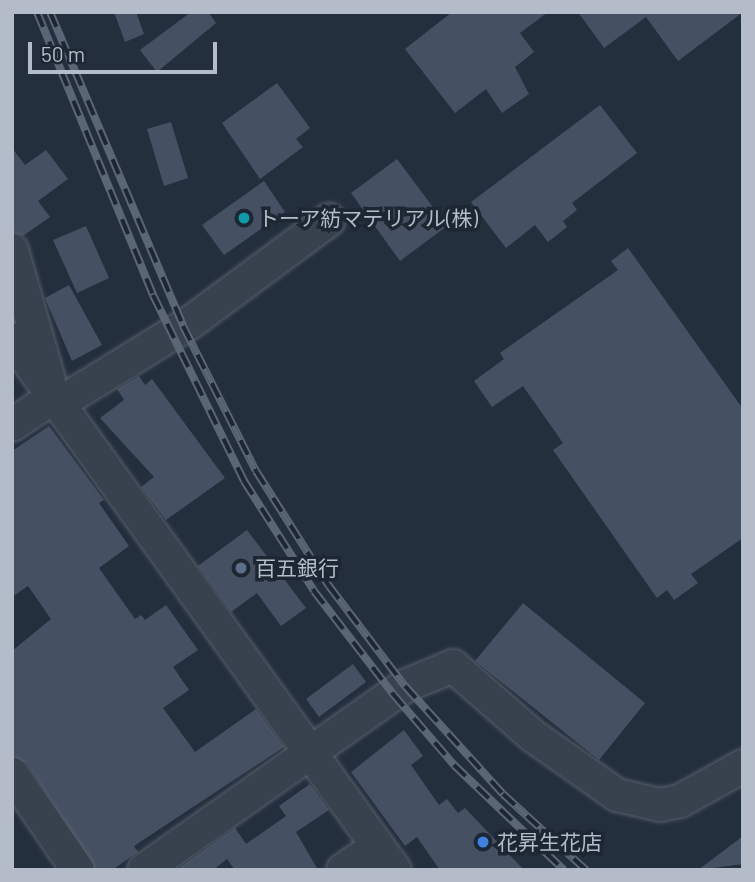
<!DOCTYPE html>
<meta charset="utf-8">
<style>
body{margin:0}
#map{position:relative;width:755px;height:882px;overflow:hidden;background:#242f3e;font-family:Barlow,"Noto Sans JP",sans-serif}
div>[style]{position:absolute}
.building>*{inset:0;background:#455162}
.roads{filter:drop-shadow(0 0 2px #565f6c) drop-shadow(0 0 2px #565f6c)}
.minor>*{height:32px;margin:-16px;padding:0 16px;transform-origin:16px;border-radius:16px;background:#38414e}
.rail>*{height:8px;margin-top:-4px;transform-origin:0;background:repeating-linear-gradient(90deg,#1d2633 0 16px,#5a6575 0 32px);box-sizing:border-box;border-block:2px solid #5a6575}
.dots>*{width:19px;height:19px;translate:-50% -50%;box-sizing:border-box;border:4px solid #1d2633;border-radius:50%}
span{translate:-50% -50%;white-space:nowrap;text-align:center;line-height:1.15;-webkit-text-stroke:7px #1d2633;paint-order:stroke}
.poi-label{font-size:21px;color:#b4bcc9}
.left{translate:0 -50%;text-align:left}
.frame{position:absolute;inset:0;border:14px solid #b4bcc9;pointer-events:none}
.scale{position:absolute;left:28px;top:42px;width:189px;height:32px;box-sizing:border-box;border:4px solid #b4bcc9;border-top:0;padding-left:9px;font-size:21px;line-height:24px;white-space:nowrap;color:#b4bcc9;-webkit-text-stroke:5px #1d2633;paint-order:stroke}
</style>
<div id="map">
<div class="building">
<div style="clip-path:polygon(114px 12px,136px 12px,144px 34px,125px 42px)"></div>
<div style="clip-path:polygon(191px 12px,208px 12px,216px 23px,157px 72px,140px 50px)"></div>
<div style="clip-path:polygon(452px 12px,548px 12px,520px 33px,534px 52px,515px 67px,529px 94px,502px 113px,486px 89px,455px 113px,405px 49px)"></div>
<div style="clip-path:polygon(578px 12px,743px 12px,678px 61px,646px 17px,604px 48px)"></div>
<div style="clip-path:polygon(277px 83px,310px 128px,296px 139px,303px 147px,260px 179px,222px 123px)"></div>
<div style="clip-path:polygon(600px 105px,637px 153px,572px 203px,577px 210px,563px 221px,567px 227px,548px 242px,535px 225px,506px 248px,471px 202px)"></div>
<div style="clip-path:polygon(171px 122px,188px 178px,164px 186px,147px 129px)"></div>
<div style="clip-path:polygon(12px 148px,25px 165px,46px 150px,68px 179px,38px 201px,50px 217px,23px 236px,12px 232px)"></div>
<div style="clip-path:polygon(397px 159px,447px 226px,400px 261px,351px 193px)"></div>
<div style="clip-path:polygon(264px 181px,285px 212px,224px 255px,202px 225px)"></div>
<div style="clip-path:polygon(86px 226px,109px 278px,77px 293px,53px 240px)"></div>
<div style="clip-path:polygon(628px 248px,743px 409px,743px 538px,691px 574px,698px 583px,674px 600px,667px 590px,657px 598px,553px 450px,563px 443px,523px 386px,492px 407px,474px 381px,504px 359px,500px 353px,618px 270px,611px 261px)"></div>
<div style="clip-path:polygon(69px 285px,102px 345px,72px 361px,45px 298px)"></div>
<div style="clip-path:polygon(139px 376px,145px 385px,152px 379px,225px 478px,166px 520px,141px 487px,154px 477px,100px 418px,124px 400px,117px 389px)"></div>
<div style="clip-path:polygon(49px 426px,104px 500px,99px 503px,129px 546px,99px 568px,135px 619px,141px 615px,145px 620px,166px 605px,198px 650px,173px 667px,189px 690px,163px 708px,195px 752px,256px 709px,284px 747px,134px 846px,138px 852px,112px 870px,96px 870px,27px 764px,12px 756px,12px 651px,51px 619px,28px 586px,12px 597px,12px 451px)"></div>
<div style="clip-path:polygon(247px 530px,306px 608px,281px 626px,257px 593px,231px 612px,198px 566px)"></div>
<div style="clip-path:polygon(523px 603px,645px 703px,599px 760px,475px 661px)"></div>
<div style="clip-path:polygon(353px 664px,366px 682px,319px 717px,306px 699px)"></div>
<div style="clip-path:polygon(404px 730px,423px 756px,411px 765px,439px 805px,447px 799px,458px 813px,465px 808px,524px 870px,440px 870px,417px 837px,405px 846px,351px 772px)"></div>
<div style="clip-path:polygon(310px 784px,329px 810px,296px 832px,318px 870px,235px 870px,227px 859px,213px 870px,176px 870px,235px 828px,246px 844px,286px 816px,279px 806px)"></div>
<div style="clip-path:polygon(743px 836px,743px 864px,698px 870px)"></div>
</div>
<div class="roads">
<div class="minor">
<div style="left:12px;top:250px;width:135px;rotate:74.1deg"></div>
<div style="left:12px;top:339px;width:655px;rotate:54.2deg"></div>
<div style="left:60px;top:403px;width:154px;rotate:-31.7deg"></div>
<div style="left:191px;top:322px;width:172px;rotate:-36.5deg"></div>
<div style="left:12px;top:425px;width:52px;rotate:-34deg"></div>
<div style="left:12px;top:774px;width:116px;rotate:55.5deg"></div>
<div style="left:144px;top:870px;width:319px;rotate:-35.2deg"></div>
<div style="left:405px;top:686px;width:52px;rotate:-22.6deg"></div>
<div style="left:453px;top:666px;width:106px;rotate:41.2deg"></div>
<div style="left:533px;top:736px;width:103px;rotate:35.1deg"></div>
<div style="left:617px;top:795px;width:44px;rotate:13.1deg"></div>
<div style="left:660px;top:805px;width:20px;rotate:-11deg"></div>
<div style="left:680px;top:801px;width:72px;rotate:-29.1deg"></div>
<div style="left:343px;top:870px;width:42px;rotate:-34.4deg"></div>
</div>
</div>
<div class="rail">
<div style="left:37px;top:12px;width:306px;rotate:67.7deg"></div>
<div style="left:153px;top:295px;width:207px;rotate:63.9deg"></div>
<div style="left:244px;top:481px;width:130px;rotate:57.5deg"></div>
<div style="left:314px;top:591px;width:130px;rotate:52.5deg"></div>
<div style="left:393px;top:694px;width:94px;rotate:49.3deg"></div>
<div style="left:454px;top:765px;width:152px;rotate:43.7deg"></div>
<div style="left:50px;top:12px;width:341px;rotate:67deg"></div>
<div style="left:183px;top:326px;width:162px;rotate:63.3deg"></div>
<div style="left:256px;top:471px;width:136px;rotate:57.6deg"></div>
<div style="left:329px;top:586px;width:126px;rotate:52.8deg"></div>
<div style="left:405px;top:686px;width:146px;rotate:47.8deg"></div>
<div style="left:503px;top:794px;width:113px;rotate:42.5deg"></div>
</div>
<div class="dots">
<div style="left:244px;top:218px;background:#0f9aa8"></div>
<div style="left:241px;top:568px;background:#5c6f8a"></div>
<div style="left:483px;top:842px;background:#3f7fe0"></div>
</div>
<div class="poi-label">
<span class="left" style="left:258px;top:218px">トーア紡マテリアル(株)</span>
<span class="left" style="left:255px;top:568px">百五銀行</span>
<span class="left" style="left:497px;top:842px">花昇生花店</span>
</div>
<div class="frame"></div>
<div class="scale">50 m</div>
</div>
